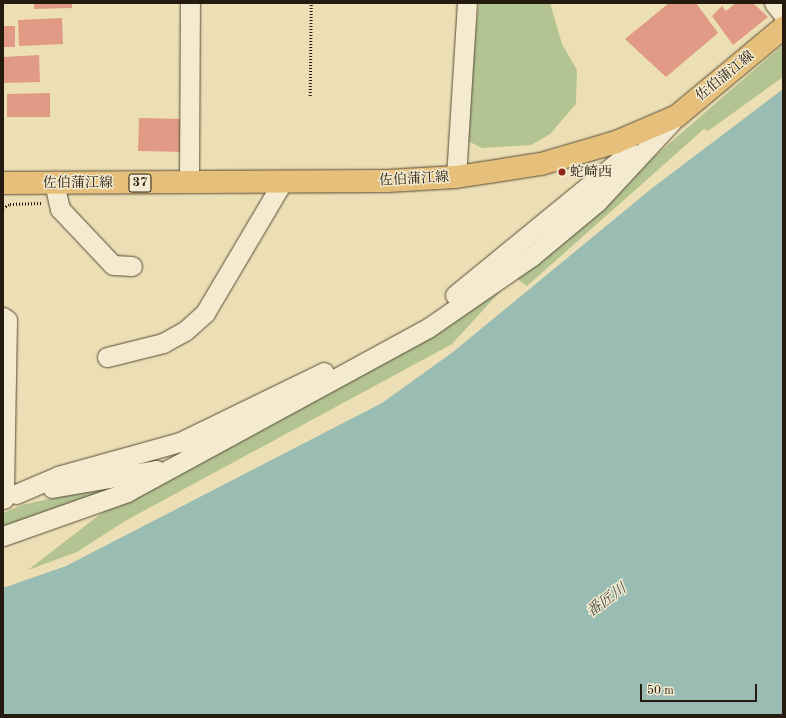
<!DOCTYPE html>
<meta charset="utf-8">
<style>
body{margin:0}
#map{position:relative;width:786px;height:718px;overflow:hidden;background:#ecdfb5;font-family:"Old Standard TT","Noto Serif JP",serif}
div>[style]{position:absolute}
.green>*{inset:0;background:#b3c391}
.water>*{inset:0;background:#99bcb3}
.building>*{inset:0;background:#e19a85}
.path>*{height:2.5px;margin-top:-1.25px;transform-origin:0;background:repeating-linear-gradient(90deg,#241a0f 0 1px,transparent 0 3px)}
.roads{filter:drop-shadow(0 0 1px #564b38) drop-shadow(0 0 1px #564b38)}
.minor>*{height:19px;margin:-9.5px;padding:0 9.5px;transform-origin:9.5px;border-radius:9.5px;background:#f3eacf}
.major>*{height:22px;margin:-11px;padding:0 11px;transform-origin:11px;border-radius:11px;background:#e6c07a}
.dots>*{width:11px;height:11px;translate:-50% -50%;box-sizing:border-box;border:2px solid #f3eacf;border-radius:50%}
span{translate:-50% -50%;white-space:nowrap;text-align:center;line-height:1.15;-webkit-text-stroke:3px #f3eacf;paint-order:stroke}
.shield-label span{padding:1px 3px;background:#f3eacf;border:1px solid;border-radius:3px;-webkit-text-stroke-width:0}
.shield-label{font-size:13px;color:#241a0f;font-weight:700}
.street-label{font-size:14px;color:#241a0f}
.poi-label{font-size:14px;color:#241a0f}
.left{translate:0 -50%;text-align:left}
.water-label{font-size:15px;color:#4d5348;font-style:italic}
.frame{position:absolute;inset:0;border:4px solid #241a0f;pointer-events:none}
.scale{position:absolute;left:640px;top:684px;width:117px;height:18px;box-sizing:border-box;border:2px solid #241a0f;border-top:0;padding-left:5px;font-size:12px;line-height:14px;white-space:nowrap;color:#241a0f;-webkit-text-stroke:3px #f3eacf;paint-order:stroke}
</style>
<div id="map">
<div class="green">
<div style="clip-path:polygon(479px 3px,550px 3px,562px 44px,577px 70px,576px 104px,550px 134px,531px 145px,482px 148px,466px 140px,464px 127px)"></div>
<div style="clip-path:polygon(783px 45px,783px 77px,708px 131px,704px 129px,527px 286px,515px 277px)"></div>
<div style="clip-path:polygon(506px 285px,452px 344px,125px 521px,77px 552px,28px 570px,116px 502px)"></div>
<div style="clip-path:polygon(137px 479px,3px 530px,3px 513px,22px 505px)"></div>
</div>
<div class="water">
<div style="clip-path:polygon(783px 89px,783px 715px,3px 715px,3px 588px,66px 566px,382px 403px,453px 352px,651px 189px)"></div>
</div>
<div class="building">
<div style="clip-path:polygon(34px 3px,72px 3px,72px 8px,34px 9px)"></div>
<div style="clip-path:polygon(669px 3px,696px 3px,718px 33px,666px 77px,625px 39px)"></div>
<div style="clip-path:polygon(736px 3px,753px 3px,768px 17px,733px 45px,712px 16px,722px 6px,726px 11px)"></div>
<div style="clip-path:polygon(62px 18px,63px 44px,19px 46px,18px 20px)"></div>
<div style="clip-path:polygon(3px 26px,15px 26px,15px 47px,3px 47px)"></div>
<div style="clip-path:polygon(39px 55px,40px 82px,3px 83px,3px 57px)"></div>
<div style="clip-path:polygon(50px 93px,50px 117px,7px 117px,7px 94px)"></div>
<div style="clip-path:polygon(139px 118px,187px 119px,186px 152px,138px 151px)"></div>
</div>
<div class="path">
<div style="left:310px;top:96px;width:93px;rotate:-89.4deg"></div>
<div style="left:3px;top:208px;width:8px;rotate:-30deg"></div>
<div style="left:10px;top:204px;width:31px;rotate:-2deg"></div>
</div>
<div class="roads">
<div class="minor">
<div style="left:774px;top:3px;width:14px;rotate:51deg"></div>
<div style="left:456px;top:177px;width:174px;rotate:-86.4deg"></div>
<div style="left:54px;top:183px;width:27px;rotate:77deg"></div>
<div style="left:60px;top:209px;width:77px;rotate:46.6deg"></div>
<div style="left:113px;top:265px;width:19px;rotate:3deg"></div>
<div style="left:189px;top:183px;width:180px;rotate:-89.7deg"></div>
<div style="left:455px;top:295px;width:226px;rotate:-39.3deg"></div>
<div style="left:3px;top:317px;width:5px;rotate:37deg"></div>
<div style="left:7px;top:320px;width:179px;rotate:91deg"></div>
<div style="left:107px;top:357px;width:58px;rotate:-14deg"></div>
<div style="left:163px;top:343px;width:25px;rotate:-29deg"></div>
<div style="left:185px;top:331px;width:27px;rotate:-42deg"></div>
<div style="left:205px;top:313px;width:151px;rotate:-59.4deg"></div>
<div style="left:52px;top:488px;width:106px;rotate:-9.8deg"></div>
<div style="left:16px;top:494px;width:46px;rotate:-23.2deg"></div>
<div style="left:58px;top:476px;width:127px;rotate:-15.6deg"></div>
<div style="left:180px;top:442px;width:160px;rotate:-25.9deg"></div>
<div style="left:3px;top:536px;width:132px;rotate:-19.5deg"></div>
<div style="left:127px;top:492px;width:343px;rotate:-28.6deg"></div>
<div style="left:428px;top:328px;width:125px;rotate:-34.6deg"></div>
<div style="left:531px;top:257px;width:86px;rotate:-39.8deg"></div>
<div style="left:597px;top:202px;width:116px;rotate:-47.1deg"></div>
</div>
<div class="major">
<div style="left:3px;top:183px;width:384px;rotate:-0.3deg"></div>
<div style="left:387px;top:181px;width:69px;rotate:-3.3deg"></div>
<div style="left:456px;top:177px;width:86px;rotate:-8.7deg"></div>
<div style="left:541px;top:164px;width:78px;rotate:-16.3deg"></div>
<div style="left:616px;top:142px;width:66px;rotate:-23.1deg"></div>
<div style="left:677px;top:116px;width:138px;rotate:-39.7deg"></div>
</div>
</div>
<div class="dots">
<div style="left:562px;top:172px;background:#8f2418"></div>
</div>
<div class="shield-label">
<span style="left:140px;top:183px">37</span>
</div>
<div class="street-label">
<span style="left:725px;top:76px;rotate:-39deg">佐伯蒲江線</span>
<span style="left:414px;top:179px;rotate:-3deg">佐伯蒲江線</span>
<span style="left:78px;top:183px">佐伯蒲江線</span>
</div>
<div class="poi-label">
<span class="left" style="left:570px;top:172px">蛇崎西</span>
</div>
<div class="water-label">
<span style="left:607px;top:601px;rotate:-36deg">番匠川</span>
</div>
<div class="frame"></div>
<div class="scale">50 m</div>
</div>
